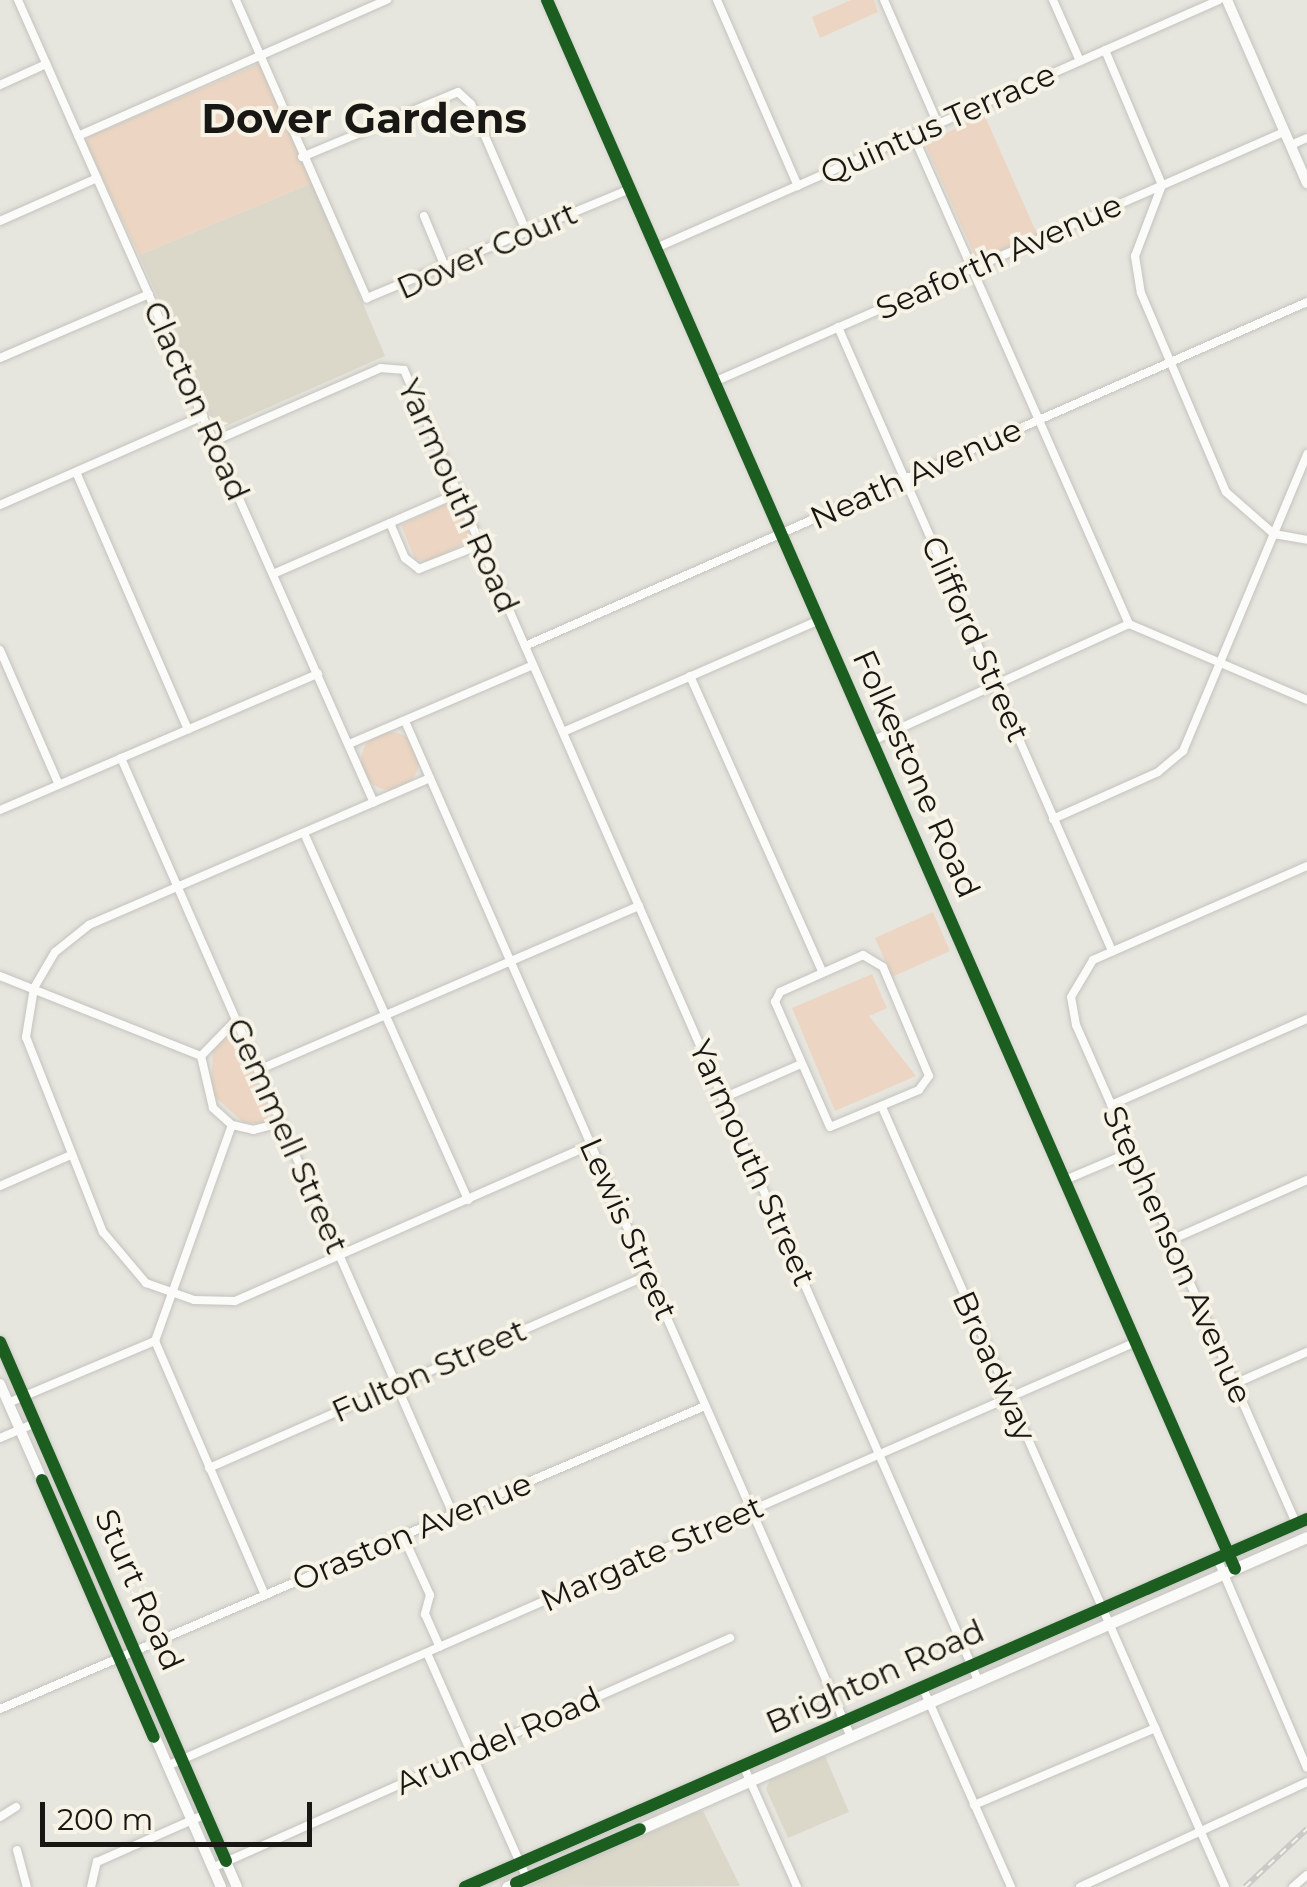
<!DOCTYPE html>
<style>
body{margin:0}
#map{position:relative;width:1307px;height:1887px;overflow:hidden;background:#e6e5de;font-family:Montserrat,sans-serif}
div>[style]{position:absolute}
.built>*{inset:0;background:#dbd8ca}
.green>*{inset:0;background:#ecd6c3}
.round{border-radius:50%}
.roads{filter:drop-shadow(0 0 2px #c4c3be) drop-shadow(0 0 2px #c4c3be)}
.street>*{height:8px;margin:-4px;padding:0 4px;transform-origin:4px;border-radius:4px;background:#fbfbfa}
.secondary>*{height:10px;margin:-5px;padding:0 5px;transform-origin:5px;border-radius:5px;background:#fbfbfa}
.primary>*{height:11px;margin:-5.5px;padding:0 5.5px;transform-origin:5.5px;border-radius:5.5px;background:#fbfbfa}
.rail>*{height:6px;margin-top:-3px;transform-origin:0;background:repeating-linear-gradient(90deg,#f7f4e7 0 8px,#cbcac8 0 16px);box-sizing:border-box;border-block:2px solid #cbcac8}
.cycleway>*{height:12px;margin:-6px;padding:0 6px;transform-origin:6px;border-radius:6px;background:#1b5e20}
span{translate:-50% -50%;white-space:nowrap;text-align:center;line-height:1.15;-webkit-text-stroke:8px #f7f4e7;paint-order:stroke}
.street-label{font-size:32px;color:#181713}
.district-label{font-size:42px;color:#181713;font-weight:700}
.scale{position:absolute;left:40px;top:1802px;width:272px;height:45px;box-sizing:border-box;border:5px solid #181713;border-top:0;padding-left:12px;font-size:30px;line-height:35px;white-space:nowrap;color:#181713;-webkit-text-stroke:8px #f7f4e7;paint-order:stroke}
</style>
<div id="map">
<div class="built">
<div style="clip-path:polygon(312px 183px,385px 356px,217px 430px,139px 255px)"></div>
<div style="clip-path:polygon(825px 1756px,849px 1812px,788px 1838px,766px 1789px,770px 1780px)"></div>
<div style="clip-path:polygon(703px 1811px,740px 1886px,525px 1887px,695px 1813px)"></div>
</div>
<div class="green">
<div style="clip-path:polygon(851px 0,874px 0,878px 12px,820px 38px,812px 17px)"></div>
<div style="clip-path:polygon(261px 63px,312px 183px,139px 255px,86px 143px,90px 136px)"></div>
<div style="clip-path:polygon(984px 114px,1037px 234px,982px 259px,975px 256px,925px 144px)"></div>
<div style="clip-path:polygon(450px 502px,459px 507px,471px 540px,429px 562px,415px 559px,401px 525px)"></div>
<div class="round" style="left:361px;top:732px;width:58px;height:58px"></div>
<div style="clip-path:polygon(933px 912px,950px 951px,892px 977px,875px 938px)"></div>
<div style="clip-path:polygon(872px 974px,887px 1008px,869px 1016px,916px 1076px,835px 1111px,792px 1008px)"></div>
<div style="clip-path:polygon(232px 1032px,270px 1113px,264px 1123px,244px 1123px,211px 1093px,213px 1050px)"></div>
</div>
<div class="roads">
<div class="street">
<div style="left:18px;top:0;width:878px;rotate:66.09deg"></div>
<div style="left:236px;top:0;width:326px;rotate:66.3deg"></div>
<div style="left:367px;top:298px;width:285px;rotate:-22.5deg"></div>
<div style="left:547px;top:0;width:1713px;rotate:66.32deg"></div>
<div style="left:717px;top:0;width:203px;rotate:66.5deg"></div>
<div style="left:884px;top:0;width:135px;rotate:66.5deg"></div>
<div style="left:1053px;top:0;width:67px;rotate:66.1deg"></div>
<div style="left:1105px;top:50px;width:147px;rotate:67.1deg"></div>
<div style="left:1162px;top:185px;width:76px;rotate:110.8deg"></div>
<div style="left:1135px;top:256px;width:37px;rotate:81deg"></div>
<div style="left:1141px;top:293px;width:216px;rotate:66.9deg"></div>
<div style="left:1226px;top:492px;width:64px;rotate:41.2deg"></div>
<div style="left:1274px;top:534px;width:34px;rotate:10deg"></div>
<div style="left:0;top:85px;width:51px;rotate:-24.5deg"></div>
<div style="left:913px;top:135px;width:535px;rotate:66.17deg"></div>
<div style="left:1129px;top:624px;width:194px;rotate:23.1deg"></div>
<div style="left:78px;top:136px;width:338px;rotate:-23.8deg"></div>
<div style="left:1291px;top:145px;width:17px;rotate:-24deg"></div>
<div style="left:302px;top:157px;width:169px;rotate:-22.6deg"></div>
<div style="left:458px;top:92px;width:18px;rotate:43deg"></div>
<div style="left:471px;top:104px;width:141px;rotate:66.5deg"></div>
<div style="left:424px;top:216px;width:57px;rotate:67.5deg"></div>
<div style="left:0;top:221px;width:106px;rotate:-23.9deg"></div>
<div style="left:656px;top:248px;width:615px;rotate:-23.77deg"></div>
<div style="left:838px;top:327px;width:682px;rotate:66.29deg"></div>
<div style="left:0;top:358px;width:162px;rotate:-23.2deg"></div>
<div style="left:714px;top:382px;width:622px;rotate:-23.68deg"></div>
<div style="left:214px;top:441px;width:182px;rotate:-23.6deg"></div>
<div style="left:381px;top:368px;width:23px;rotate:5deg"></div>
<div style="left:404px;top:370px;width:1430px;rotate:66.34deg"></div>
<div style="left:76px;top:472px;width:281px;rotate:66.5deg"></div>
<div style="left:0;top:505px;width:222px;rotate:-23.7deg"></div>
<div style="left:390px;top:523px;width:38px;rotate:67deg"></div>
<div style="left:405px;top:558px;width:18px;rotate:38deg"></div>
<div style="left:419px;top:569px;width:66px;rotate:-21.5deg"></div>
<div style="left:273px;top:574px;width:202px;rotate:-23.6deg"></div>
<div style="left:525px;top:646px;width:854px;rotate:-23.74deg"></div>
<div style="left:0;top:650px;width:147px;rotate:66.4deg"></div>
<div style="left:690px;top:676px;width:325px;rotate:65.9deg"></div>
<div style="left:405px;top:721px;width:1110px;rotate:66.3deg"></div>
<div style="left:563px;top:732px;width:279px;rotate:-23.6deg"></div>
<div style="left:872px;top:741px;width:282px;rotate:-24.5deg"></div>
<div style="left:349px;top:744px;width:200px;rotate:-23.2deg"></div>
<div style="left:121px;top:758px;width:826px;rotate:66.29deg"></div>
<div style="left:430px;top:778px;width:371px;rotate:156.7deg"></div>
<div style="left:89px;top:925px;width:43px;rotate:141.5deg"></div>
<div style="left:55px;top:952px;width:42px;rotate:120.3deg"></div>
<div style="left:34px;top:988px;width:50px;rotate:99.3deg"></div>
<div style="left:26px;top:1037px;width:210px;rotate:68.5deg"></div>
<div style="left:103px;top:1232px;width:67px;rotate:49.9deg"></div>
<div style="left:146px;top:1283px;width:51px;rotate:19.5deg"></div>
<div style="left:194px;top:1300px;width:41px;rotate:1.4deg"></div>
<div style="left:235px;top:1301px;width:389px;rotate:-23.7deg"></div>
<div style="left:0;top:810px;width:346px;rotate:-23.2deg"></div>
<div style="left:1053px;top:819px;width:115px;rotate:-24.1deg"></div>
<div style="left:1158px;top:772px;width:33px;rotate:-40deg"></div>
<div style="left:1183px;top:751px;width:322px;rotate:-67.3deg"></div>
<div style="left:304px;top:833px;width:402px;rotate:65.9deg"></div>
<div style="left:863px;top:955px;width:23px;rotate:31deg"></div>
<div style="left:883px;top:967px;width:118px;rotate:67.1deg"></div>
<div style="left:929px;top:1076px;width:17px;rotate:126deg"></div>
<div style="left:919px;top:1090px;width:96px;rotate:157.4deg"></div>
<div style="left:830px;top:1127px;width:137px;rotate:-113.7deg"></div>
<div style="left:775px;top:1002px;width:11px;rotate:-63deg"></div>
<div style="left:780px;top:992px;width:91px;rotate:-24deg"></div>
<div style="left:0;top:976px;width:216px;rotate:21.7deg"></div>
<div style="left:236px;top:1020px;width:50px;rotate:134.2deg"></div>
<div style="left:201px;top:1056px;width:53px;rotate:77deg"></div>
<div style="left:213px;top:1108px;width:25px;rotate:42deg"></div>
<div style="left:232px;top:1125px;width:22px;rotate:13deg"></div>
<div style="left:253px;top:1130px;width:29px;rotate:-14deg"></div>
<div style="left:258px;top:1070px;width:415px;rotate:-23.3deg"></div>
<div style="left:723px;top:1098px;width:83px;rotate:-23.5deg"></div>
<div style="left:1111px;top:1105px;width:214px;rotate:-23.7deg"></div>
<div style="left:882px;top:1107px;width:852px;rotate:66.26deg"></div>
<div style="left:1065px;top:1180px;width:72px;rotate:-23deg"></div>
<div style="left:0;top:1186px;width:77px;rotate:-23.6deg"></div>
<div style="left:1171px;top:1240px;width:149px;rotate:-23.8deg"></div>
<div style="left:155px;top:1341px;width:277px;rotate:66.6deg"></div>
<div style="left:1234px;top:1384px;width:80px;rotate:-23.7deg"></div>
<div style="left:8px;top:1403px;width:160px;rotate:-22.9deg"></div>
<div style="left:155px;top:1341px;width:229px;rotate:-70.4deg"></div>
<div style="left:0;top:1438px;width:39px;rotate:-23deg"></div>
<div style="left:209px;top:1468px;width:480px;rotate:-23.7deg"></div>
<div style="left:1296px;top:1523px;width:544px;rotate:-113.83deg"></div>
<div style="left:1076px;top:1025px;width:28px;rotate:-100deg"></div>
<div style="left:1071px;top:997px;width:43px;rotate:-59.3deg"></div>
<div style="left:1093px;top:960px;width:234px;rotate:-23.7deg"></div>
<div style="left:403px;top:1536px;width:65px;rotate:65.4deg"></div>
<div style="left:430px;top:1595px;width:20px;rotate:105deg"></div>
<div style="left:425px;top:1614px;width:36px;rotate:66deg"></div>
<div style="left:1217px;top:1558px;width:228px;rotate:66.8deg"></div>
<div style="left:427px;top:1653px;width:247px;rotate:66.1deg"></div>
<div style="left:922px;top:1686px;width:220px;rotate:66.1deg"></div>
<div style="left:0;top:1709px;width:767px;rotate:-23.26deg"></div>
<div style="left:743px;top:1765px;width:133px;rotate:66.1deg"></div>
<div style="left:167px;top:1766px;width:1058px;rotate:-23.63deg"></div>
<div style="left:974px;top:1805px;width:197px;rotate:-23deg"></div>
<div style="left:0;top:1817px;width:19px;rotate:-32deg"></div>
<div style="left:17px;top:1850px;width:38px;rotate:75deg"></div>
<div style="left:212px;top:1868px;width:567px;rotate:-23.94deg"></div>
<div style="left:91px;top:1887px;width:26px;rotate:-77deg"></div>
<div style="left:97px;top:1862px;width:119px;rotate:-23.8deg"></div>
<div style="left:1080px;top:1887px;width:250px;rotate:-24.8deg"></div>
<div style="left:1293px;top:1887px;width:18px;rotate:-41deg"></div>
</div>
<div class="secondary">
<div style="left:1227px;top:0;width:200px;rotate:66.4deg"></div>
<div style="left:0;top:1342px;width:594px;rotate:66.5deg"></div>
<div style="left:0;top:1384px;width:549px;rotate:66.28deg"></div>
</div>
<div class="primary">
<div style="left:465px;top:1887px;width:919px;rotate:-23.61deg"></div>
<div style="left:507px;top:1887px;width:873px;rotate:-23.63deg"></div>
</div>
</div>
<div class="rail">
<div style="left:1245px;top:1887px;width:85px;rotate:-43.1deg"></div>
</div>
<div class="cycleway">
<div style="left:547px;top:0;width:1713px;rotate:66.32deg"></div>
<div style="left:0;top:1342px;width:566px;rotate:66.47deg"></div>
<div style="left:42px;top:1480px;width:280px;rotate:66.5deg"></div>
<div style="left:516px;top:1883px;width:135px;rotate:-23.5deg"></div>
<div style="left:465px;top:1887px;width:919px;rotate:-23.61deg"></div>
</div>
<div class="street-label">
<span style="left:938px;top:124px;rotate:-24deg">Quintus Terrace</span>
<span style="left:487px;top:251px;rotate:-24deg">Dover Court</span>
<span style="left:999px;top:257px;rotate:-24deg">Seaforth Avenue</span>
<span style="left:196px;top:401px;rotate:66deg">Clacton Road</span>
<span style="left:916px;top:474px;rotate:-24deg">Neath Avenue</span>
<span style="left:458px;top:496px;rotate:66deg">Yarmouth Road</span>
<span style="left:975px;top:639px;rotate:66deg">Clifford Street</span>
<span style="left:916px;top:774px;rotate:66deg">Folkestone Road</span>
<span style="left:287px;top:1136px;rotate:66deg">Gemmell Street</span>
<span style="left:752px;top:1163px;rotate:66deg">Yarmouth Street</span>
<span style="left:628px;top:1229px;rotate:66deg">Lewis Street</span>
<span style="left:1177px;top:1255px;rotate:66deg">Stephenson Avenue</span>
<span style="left:994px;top:1366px;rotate:66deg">Broadway</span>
<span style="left:429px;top:1371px;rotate:-24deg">Fulton Street</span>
<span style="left:412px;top:1532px;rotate:-23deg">Oraston Avenue</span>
<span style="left:652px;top:1554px;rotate:-24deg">Margate Street</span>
<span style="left:139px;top:1590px;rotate:66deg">Sturt Road</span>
<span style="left:875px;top:1677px;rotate:-24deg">Brighton Road</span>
<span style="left:498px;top:1741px;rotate:-24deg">Arundel Road</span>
</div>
<div class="district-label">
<span style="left:364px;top:118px">Dover Gardens</span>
</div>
<div class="scale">200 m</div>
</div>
